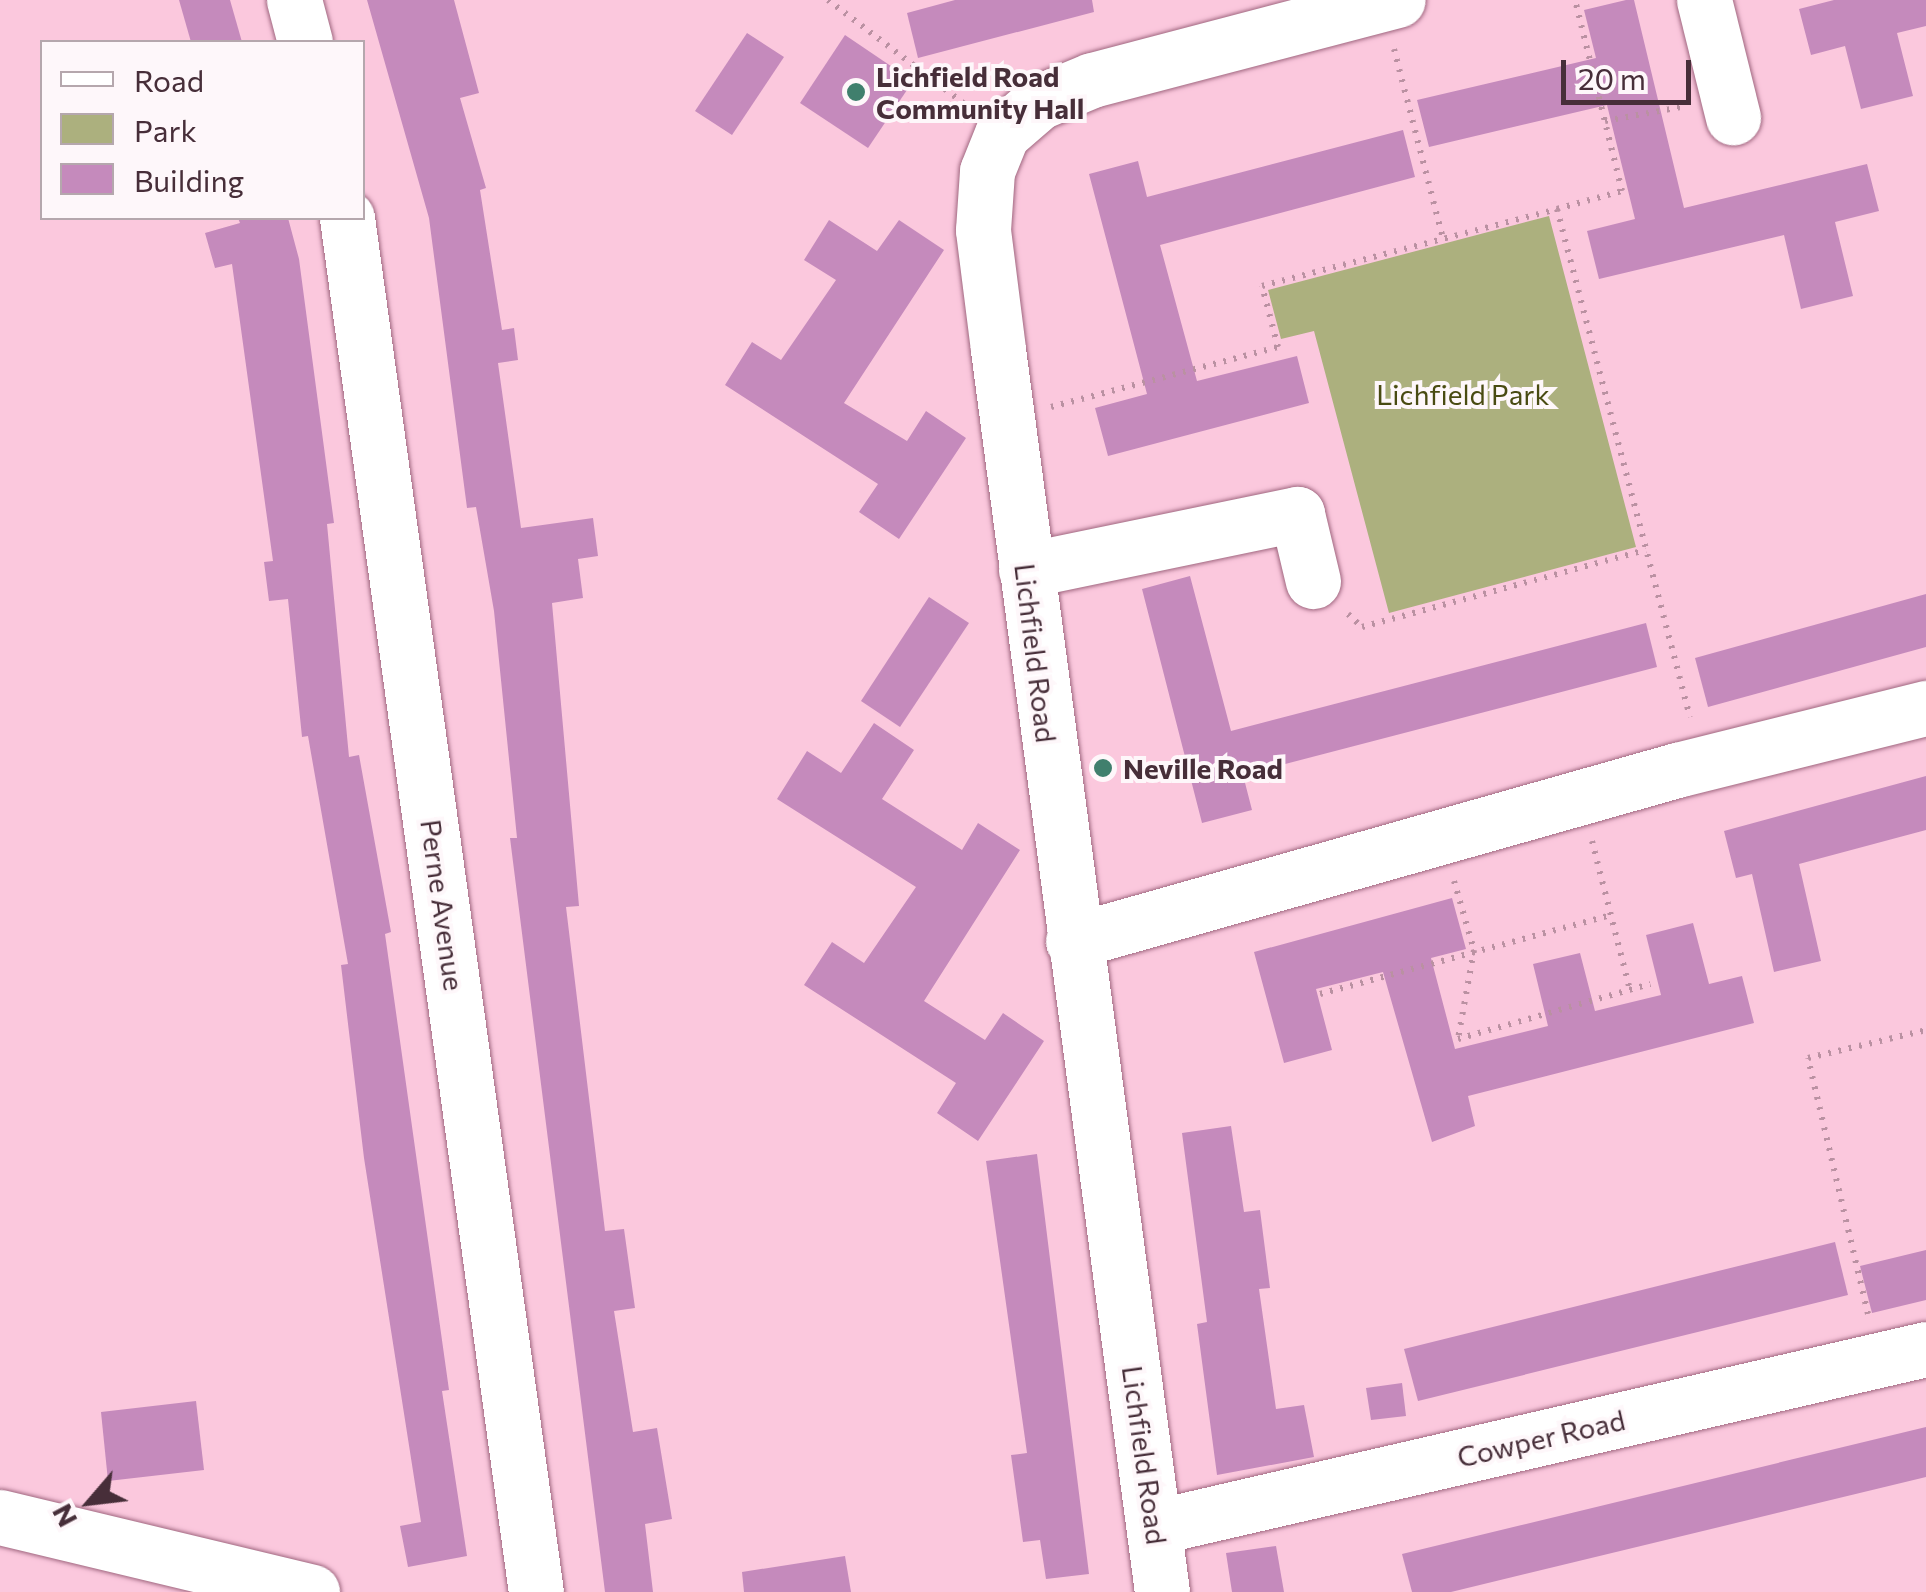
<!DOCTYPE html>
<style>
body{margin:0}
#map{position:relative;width:1926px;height:1592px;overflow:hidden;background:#fbc8dd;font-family:Commissioner,sans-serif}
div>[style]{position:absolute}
.green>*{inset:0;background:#acb07e}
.building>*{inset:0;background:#c58abc}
.path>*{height:6px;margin-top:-3px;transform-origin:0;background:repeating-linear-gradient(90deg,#ba91a2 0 2.5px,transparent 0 10.5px)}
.roads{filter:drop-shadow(0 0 2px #a06780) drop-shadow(0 0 2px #a06780)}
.minor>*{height:55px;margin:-27.5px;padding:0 27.5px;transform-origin:27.5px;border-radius:27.5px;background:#fff}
.dots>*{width:28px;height:28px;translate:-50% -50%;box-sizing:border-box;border:5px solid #fef7fa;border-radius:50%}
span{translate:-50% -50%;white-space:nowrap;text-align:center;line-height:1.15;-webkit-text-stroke:8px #fef7fa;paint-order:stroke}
.poi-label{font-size:28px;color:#472e39;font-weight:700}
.left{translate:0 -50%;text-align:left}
.park-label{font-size:28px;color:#494b12}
.street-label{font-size:28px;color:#472e39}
.legend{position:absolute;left:40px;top:40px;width:325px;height:180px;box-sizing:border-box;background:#fef7fa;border:2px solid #b5a7ad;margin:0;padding:12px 18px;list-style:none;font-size:30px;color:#472e39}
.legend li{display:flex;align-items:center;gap:20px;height:50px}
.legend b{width:50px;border:2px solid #b5a7ad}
.north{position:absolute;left:40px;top:1452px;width:100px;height:100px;-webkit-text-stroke:8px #fef7fa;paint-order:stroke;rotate:242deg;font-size:28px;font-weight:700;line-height:40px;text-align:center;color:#472e39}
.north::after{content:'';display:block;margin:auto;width:35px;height:45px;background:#472e39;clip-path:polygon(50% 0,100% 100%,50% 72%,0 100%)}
.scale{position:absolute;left:1561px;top:60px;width:130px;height:45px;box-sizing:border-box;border:5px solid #472e39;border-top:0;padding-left:12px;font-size:30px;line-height:35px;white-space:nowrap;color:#472e39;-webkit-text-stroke:8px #fef7fa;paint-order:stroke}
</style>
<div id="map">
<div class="green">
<div style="clip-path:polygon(1549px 216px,1636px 547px,1389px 613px,1314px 331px,1281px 339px,1268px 290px)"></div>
</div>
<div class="building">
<div style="clip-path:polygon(179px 0,230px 0,242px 42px,191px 42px)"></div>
<div style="clip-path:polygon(367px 0,454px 0,479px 93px,460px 98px,486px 188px,480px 190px,502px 330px,514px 328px,518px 360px,498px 363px,521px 528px,593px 518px,598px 556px,578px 559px,583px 598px,552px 603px,579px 906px,566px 907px,605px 1231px,624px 1229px,635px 1308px,614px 1311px,633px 1432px,657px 1428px,672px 1519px,645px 1524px,653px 1592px,605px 1592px,510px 838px,517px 838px,494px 611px,476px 507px,467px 508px,429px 218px)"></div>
<div style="clip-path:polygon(955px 0,1092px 0,1094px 12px,918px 58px,907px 13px)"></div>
<div style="clip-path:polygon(1626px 0,1634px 0,1684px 208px,1867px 164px,1879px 211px,1835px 222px,1853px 296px,1801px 309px,1784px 235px,1599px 279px,1587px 231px,1635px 219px,1607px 105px,1429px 147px,1417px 100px,1596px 58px,1584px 10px)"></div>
<div style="clip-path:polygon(1834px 0,1926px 0,1926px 26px,1897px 33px,1913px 96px,1861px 109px,1845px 46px,1811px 55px,1799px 9px)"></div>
<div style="clip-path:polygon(747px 33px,784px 57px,732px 135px,695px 111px)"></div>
<div style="clip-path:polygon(845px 35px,913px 81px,868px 148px,800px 103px)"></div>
<div style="clip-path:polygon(1403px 130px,1415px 177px,1160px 245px,1197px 381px,1297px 356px,1309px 403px,1108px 456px,1095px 408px,1147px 394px,1089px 174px,1138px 161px,1147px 197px)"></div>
<div style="clip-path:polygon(238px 218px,288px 218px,299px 259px,334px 523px,327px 524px,349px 757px,359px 755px,391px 932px,385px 934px,449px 1390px,442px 1391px,467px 1556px,408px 1567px,400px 1526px,421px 1522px,364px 1158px,341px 965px,348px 964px,308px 736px,302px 737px,288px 599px,269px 601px,264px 562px,273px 561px,232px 264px,215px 268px,205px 233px,240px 223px)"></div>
<div style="clip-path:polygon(829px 220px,877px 251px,899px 220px,944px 250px,844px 403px,907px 441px,926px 411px,966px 438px,899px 539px,859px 512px,878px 484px,725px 385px,752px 342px,781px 360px,836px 280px,804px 260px)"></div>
<div style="clip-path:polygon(1190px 576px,1231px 731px,1646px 623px,1657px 667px,1243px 775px,1252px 810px,1202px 823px,1142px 589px)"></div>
<div style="clip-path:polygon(1926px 594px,1926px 647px,1708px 707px,1695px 658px)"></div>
<div style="clip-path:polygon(929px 597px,969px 623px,900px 727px,861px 701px)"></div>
<div style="clip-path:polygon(874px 723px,914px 750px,882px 799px,962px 850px,978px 823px,1020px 850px,924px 1001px,985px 1040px,1003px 1013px,1044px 1041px,978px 1141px,937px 1113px,956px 1083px,804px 985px,832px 942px,864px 963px,916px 887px,777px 799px,807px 751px,841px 773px)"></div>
<div style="clip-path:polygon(1926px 776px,1926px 830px,1799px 864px,1821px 961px,1774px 972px,1752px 874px,1736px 878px,1724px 831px)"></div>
<div style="clip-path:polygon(1452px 898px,1466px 949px,1431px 958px,1455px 1049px,1548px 1026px,1533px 964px,1580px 953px,1595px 1011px,1661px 995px,1646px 935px,1693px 923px,1709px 984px,1742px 976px,1754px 1023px,1468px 1096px,1475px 1126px,1432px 1142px,1383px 972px,1316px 989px,1332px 1050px,1284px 1063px,1254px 952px)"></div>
<div style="clip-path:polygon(1231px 1126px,1244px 1212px,1260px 1210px,1270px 1288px,1259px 1289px,1276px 1409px,1304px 1405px,1314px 1457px,1217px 1475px,1197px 1324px,1207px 1322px,1182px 1133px)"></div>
<div style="clip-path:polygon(1037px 1154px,1089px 1574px,1046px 1579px,1040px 1540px,1023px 1542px,1011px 1455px,1027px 1453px,986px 1161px)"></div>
<div style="clip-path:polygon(1835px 1242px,1848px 1295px,1418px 1401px,1404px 1349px)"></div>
<div style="clip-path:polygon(1926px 1250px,1926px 1300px,1872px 1313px,1860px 1266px)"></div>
<div style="clip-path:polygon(1402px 1383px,1406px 1416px,1371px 1420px,1366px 1388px)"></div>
<div style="clip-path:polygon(196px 1401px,204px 1470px,108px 1481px,101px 1412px)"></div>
<div style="clip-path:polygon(1926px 1427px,1926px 1477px,1451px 1592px,1412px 1592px,1402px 1554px)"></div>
<div style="clip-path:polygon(1276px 1546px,1284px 1592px,1232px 1592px,1226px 1553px)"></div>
<div style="clip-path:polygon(845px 1556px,851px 1592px,744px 1592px,742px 1572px)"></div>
</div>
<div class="path">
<div style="left:828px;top:0;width:173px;rotate:37.3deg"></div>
<div style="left:1394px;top:49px;width:196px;rotate:75.5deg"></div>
<div style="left:1605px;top:121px;width:77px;rotate:-10.4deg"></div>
<div style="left:1557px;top:209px;width:67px;rotate:-15.5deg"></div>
<div style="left:1622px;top:191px;width:197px;rotate:-103.8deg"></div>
<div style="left:1051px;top:407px;width:235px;rotate:-14.8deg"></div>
<div style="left:1278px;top:347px;width:63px;rotate:-104.7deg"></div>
<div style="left:1262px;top:286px;width:305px;rotate:-14.6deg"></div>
<div style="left:1557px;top:209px;width:525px;rotate:75.33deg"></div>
<div style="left:1348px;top:614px;width:19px;rotate:43deg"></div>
<div style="left:1362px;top:627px;width:294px;rotate:-15.2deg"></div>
<div style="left:1592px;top:841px;width:154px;rotate:75.7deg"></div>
<div style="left:1454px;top:881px;width:72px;rotate:73.8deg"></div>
<div style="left:1474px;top:950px;width:90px;rotate:100.2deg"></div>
<div style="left:1458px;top:1039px;width:200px;rotate:-16deg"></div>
<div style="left:1320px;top:994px;width:302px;rotate:-15.2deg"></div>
<div style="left:1868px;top:1314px;width:263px;rotate:-103.2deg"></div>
<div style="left:1808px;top:1058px;width:121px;rotate:-13.3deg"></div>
</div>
<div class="roads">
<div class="minor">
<div style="left:294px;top:0;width:43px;rotate:75.3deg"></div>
<div style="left:1704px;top:0;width:121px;rotate:76.1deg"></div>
<div style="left:347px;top:218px;width:1387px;rotate:82.17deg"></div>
<div style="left:1026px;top:570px;width:277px;rotate:-11.7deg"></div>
<div style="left:1297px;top:514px;width:69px;rotate:76.6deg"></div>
<div style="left:1073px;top:941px;width:628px;rotate:-15.81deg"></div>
<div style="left:1677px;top:770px;width:257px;rotate:-14deg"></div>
<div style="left:0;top:1517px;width:321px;rotate:13.5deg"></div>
<div style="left:1155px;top:1527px;width:791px;rotate:-13deg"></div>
<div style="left:1162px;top:1592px;width:1254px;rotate:-97.52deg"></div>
<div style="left:998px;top:349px;width:120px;rotate:-97.2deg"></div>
<div style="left:983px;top:230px;width:59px;rotate:-86.1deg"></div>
<div style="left:987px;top:171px;width:40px;rotate:-68deg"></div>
<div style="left:1002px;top:134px;width:49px;rotate:-40.9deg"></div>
<div style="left:1039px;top:102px;width:57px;rotate:-22.5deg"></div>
<div style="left:1092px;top:80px;width:316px;rotate:-14.7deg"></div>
</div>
</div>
<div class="dots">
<div style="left:856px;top:92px;background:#407f6d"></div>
<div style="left:1103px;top:768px;background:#407f6d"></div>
</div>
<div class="poi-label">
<span class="left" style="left:876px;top:92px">Lichfield Road<br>Community Hall</span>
<span class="left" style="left:1123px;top:768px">Neville Road</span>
</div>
<div class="park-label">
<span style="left:1463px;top:394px">Lichfield Park</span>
</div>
<div class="street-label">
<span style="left:1036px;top:653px;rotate:83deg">Lichfield Road</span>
<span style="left:443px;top:905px;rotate:82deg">Perne Avenue</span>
<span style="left:1541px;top:1438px;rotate:-13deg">Cowper Road</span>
<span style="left:1145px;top:1455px;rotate:82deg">Lichfield Road</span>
</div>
<ul class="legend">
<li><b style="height:12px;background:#fff"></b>Road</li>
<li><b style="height:28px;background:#acb07e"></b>Park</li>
<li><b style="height:28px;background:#c58abc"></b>Building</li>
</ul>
<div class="north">N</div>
<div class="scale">20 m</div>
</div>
